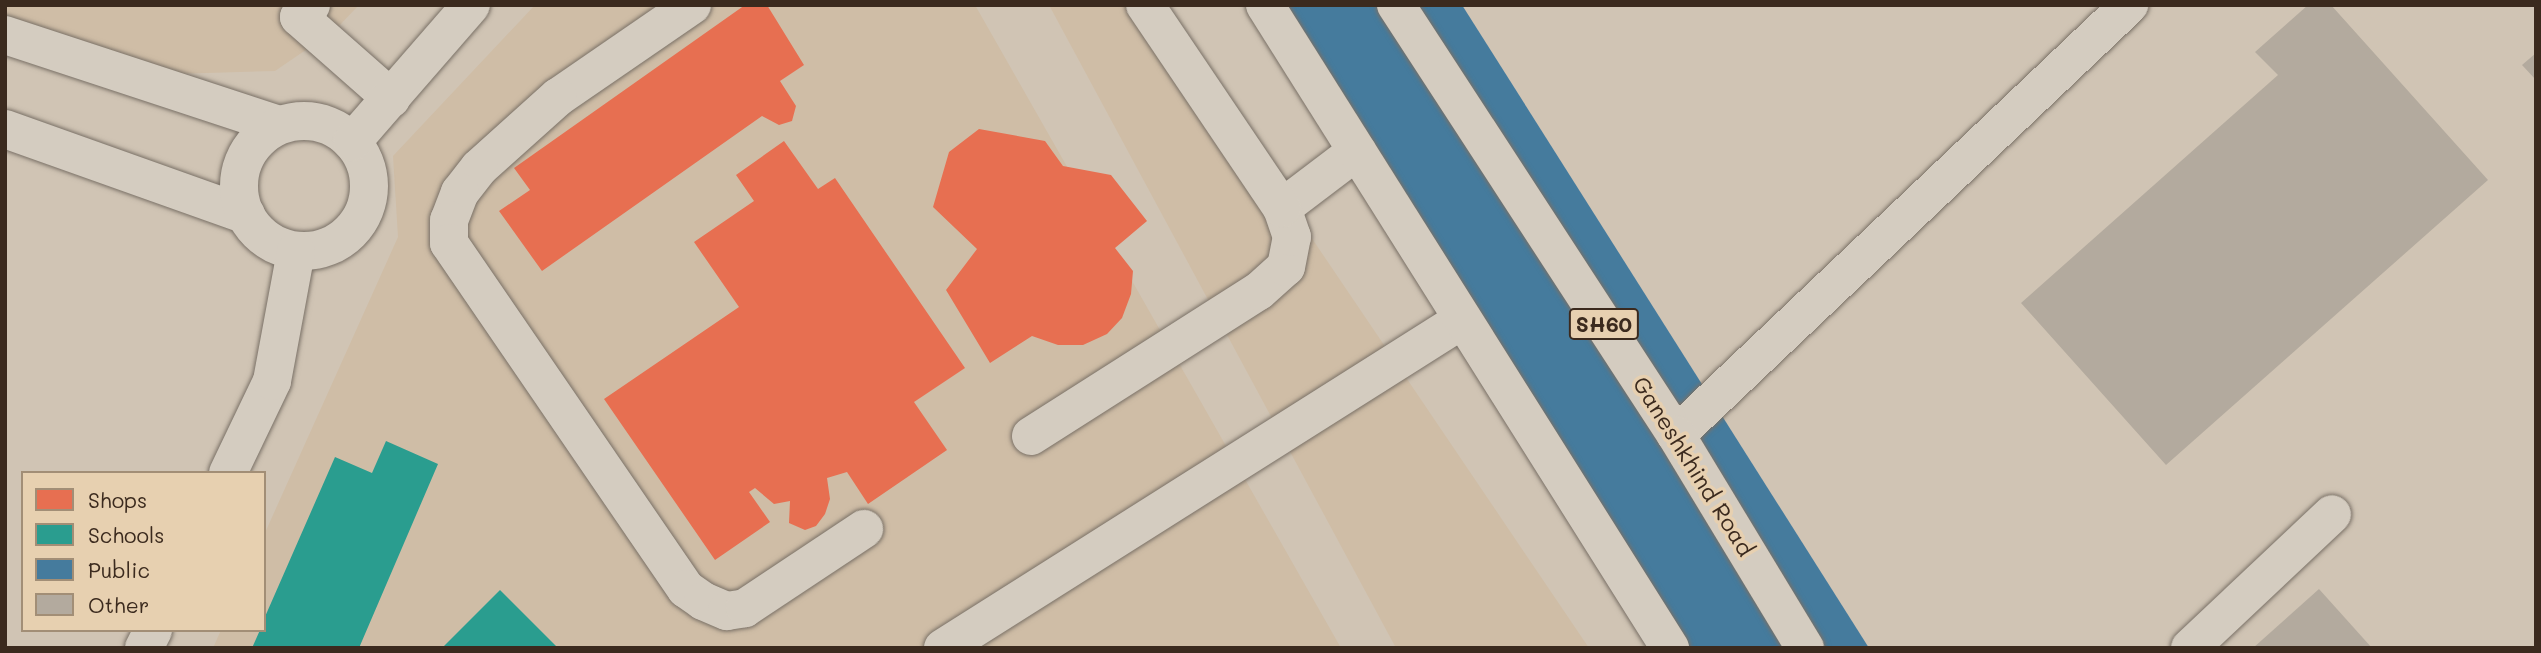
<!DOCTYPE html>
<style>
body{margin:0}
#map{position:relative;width:2541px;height:653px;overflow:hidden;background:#d0c4b4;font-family:Mali,sans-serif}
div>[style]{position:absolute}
.built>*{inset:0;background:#cfbda6}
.shops>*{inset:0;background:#e76f51}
.schools>*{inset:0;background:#2a9d8f}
.public>*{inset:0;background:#457b9d}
.building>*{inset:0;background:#b3aa9e}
.roads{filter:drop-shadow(0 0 2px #797066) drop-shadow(0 0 2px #797066)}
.minor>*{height:38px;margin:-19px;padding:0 19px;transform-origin:19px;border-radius:19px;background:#d4ccc0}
.major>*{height:38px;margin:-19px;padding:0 19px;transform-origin:19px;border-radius:19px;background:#d4ccc0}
.major>.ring{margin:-19px;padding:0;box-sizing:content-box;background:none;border:38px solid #d4ccc0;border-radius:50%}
span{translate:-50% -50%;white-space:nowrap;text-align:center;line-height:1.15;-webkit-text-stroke:7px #e7d0b0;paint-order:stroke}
.shield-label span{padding:2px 5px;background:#e7d0b0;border:2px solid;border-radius:5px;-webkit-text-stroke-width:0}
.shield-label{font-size:21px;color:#3b2a1e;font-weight:700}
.street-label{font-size:23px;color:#3b2a1e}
.frame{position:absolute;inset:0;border:7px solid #3b2a1e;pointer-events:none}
.legend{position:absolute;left:21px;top:471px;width:245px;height:161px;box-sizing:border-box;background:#e7d0b0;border:2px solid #a28e76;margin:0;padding:9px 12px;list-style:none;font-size:21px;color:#3b2a1e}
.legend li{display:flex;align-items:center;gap:14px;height:35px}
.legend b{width:35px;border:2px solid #a28e76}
</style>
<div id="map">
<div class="built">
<div style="clip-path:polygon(5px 5px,359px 5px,335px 30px,275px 71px,174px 74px,45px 32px,5px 14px)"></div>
<div style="clip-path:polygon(535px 5px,975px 5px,1341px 648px,213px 648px,221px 630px,264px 630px,264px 535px,398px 237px,393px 156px)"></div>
<div style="clip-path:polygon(1049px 5px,1154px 5px,1589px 648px,1396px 648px)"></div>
</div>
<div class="shops">
<div style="clip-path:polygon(745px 5px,767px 5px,804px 65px,780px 81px,796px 106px,792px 121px,779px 125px,762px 116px,542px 271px,499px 211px,530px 190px,514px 168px)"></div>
<div style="clip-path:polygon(979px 129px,1045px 141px,1063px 166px,1111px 175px,1147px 221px,1115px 248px,1133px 271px,1131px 294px,1122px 318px,1107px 334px,1083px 345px,1058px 345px,1032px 336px,990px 363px,946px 290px,977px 249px,933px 207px,949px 152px)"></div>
<div style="clip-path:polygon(784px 141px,818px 189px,835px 178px,965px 368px,914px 402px,947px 450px,868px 504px,847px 472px,827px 478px,830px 499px,825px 514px,816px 526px,805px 530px,789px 523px,790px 501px,774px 504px,755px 488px,749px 492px,770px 522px,715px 560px,604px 399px,739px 307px,694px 242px,754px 201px,736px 175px)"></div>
</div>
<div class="schools">
<div style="clip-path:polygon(386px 441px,438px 464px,359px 648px,252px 648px,260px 630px,264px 630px,264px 619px,335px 457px,372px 473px)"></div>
<div style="clip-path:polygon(500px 590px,558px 648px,442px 648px)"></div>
</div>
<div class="public">
<div style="clip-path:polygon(1252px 5px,1462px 5px,1869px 648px,1659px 648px)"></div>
</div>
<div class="building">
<div style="clip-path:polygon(2308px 5px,2331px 5px,2488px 180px,2166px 465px,2021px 303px,2278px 75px,2255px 52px)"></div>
<div style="clip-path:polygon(2536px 53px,2536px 80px,2522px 65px)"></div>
<div style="clip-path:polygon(2319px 589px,2372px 648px,2253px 648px)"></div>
</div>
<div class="roads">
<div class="minor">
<div style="left:311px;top:5px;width:17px;rotate:135deg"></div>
<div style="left:299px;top:17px;width:123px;rotate:41.4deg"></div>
<div style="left:692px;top:5px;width:163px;rotate:145.5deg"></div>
<div style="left:558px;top:97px;width:106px;rotate:138.1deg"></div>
<div style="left:479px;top:168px;width:31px;rotate:128deg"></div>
<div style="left:460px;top:192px;width:30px;rotate:111deg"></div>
<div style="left:449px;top:220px;width:23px;rotate:90deg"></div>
<div style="left:449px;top:243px;width:419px;rotate:55.6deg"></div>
<div style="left:686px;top:589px;width:21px;rotate:35deg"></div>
<div style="left:703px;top:601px;width:26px;rotate:23deg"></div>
<div style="left:727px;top:611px;width:18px;rotate:-9deg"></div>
<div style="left:745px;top:608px;width:143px;rotate:-33.6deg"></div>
<div style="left:5px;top:35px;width:287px;rotate:18.2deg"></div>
<div style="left:5px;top:129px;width:256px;rotate:19.6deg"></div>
<div style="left:1282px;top:208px;width:94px;rotate:-37.2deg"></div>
<div style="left:1676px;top:435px;width:625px;rotate:-43.51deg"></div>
<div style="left:1031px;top:436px;width:270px;rotate:-32.5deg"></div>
<div style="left:1259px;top:291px;width:36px;rotate:-42deg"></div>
<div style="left:1286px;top:267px;width:31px;rotate:-79deg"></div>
<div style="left:1292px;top:237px;width:31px;rotate:-109deg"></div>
<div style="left:1282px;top:208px;width:245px;rotate:-124deg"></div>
<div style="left:943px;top:648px;width:614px;rotate:-32.29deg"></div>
<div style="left:2190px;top:648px;width:195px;rotate:-43.3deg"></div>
</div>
<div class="major">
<div style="left:1265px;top:5px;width:760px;rotate:57.79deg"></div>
<div style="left:1396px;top:5px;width:513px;rotate:56.93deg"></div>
<div style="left:1676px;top:435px;width:249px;rotate:58.8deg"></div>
<div class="ring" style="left:239px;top:121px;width:92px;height:92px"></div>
<div style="left:352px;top:142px;width:181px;rotate:-49deg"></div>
<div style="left:228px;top:473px;width:102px;rotate:-64.4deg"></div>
<div style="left:272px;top:381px;width:132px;rotate:-79.5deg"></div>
<div style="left:144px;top:648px;width:20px;rotate:-63deg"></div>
</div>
</div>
<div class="shield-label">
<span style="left:1604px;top:324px">SH60</span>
</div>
<div class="street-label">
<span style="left:1694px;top:466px;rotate:58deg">Ganeshkhind Road</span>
</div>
<div class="frame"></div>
<ul class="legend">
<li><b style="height:19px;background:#e76f51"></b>Shops</li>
<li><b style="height:19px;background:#2a9d8f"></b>Schools</li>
<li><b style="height:19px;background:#457b9d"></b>Public</li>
<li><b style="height:19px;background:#b3aa9e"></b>Other</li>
</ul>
</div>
